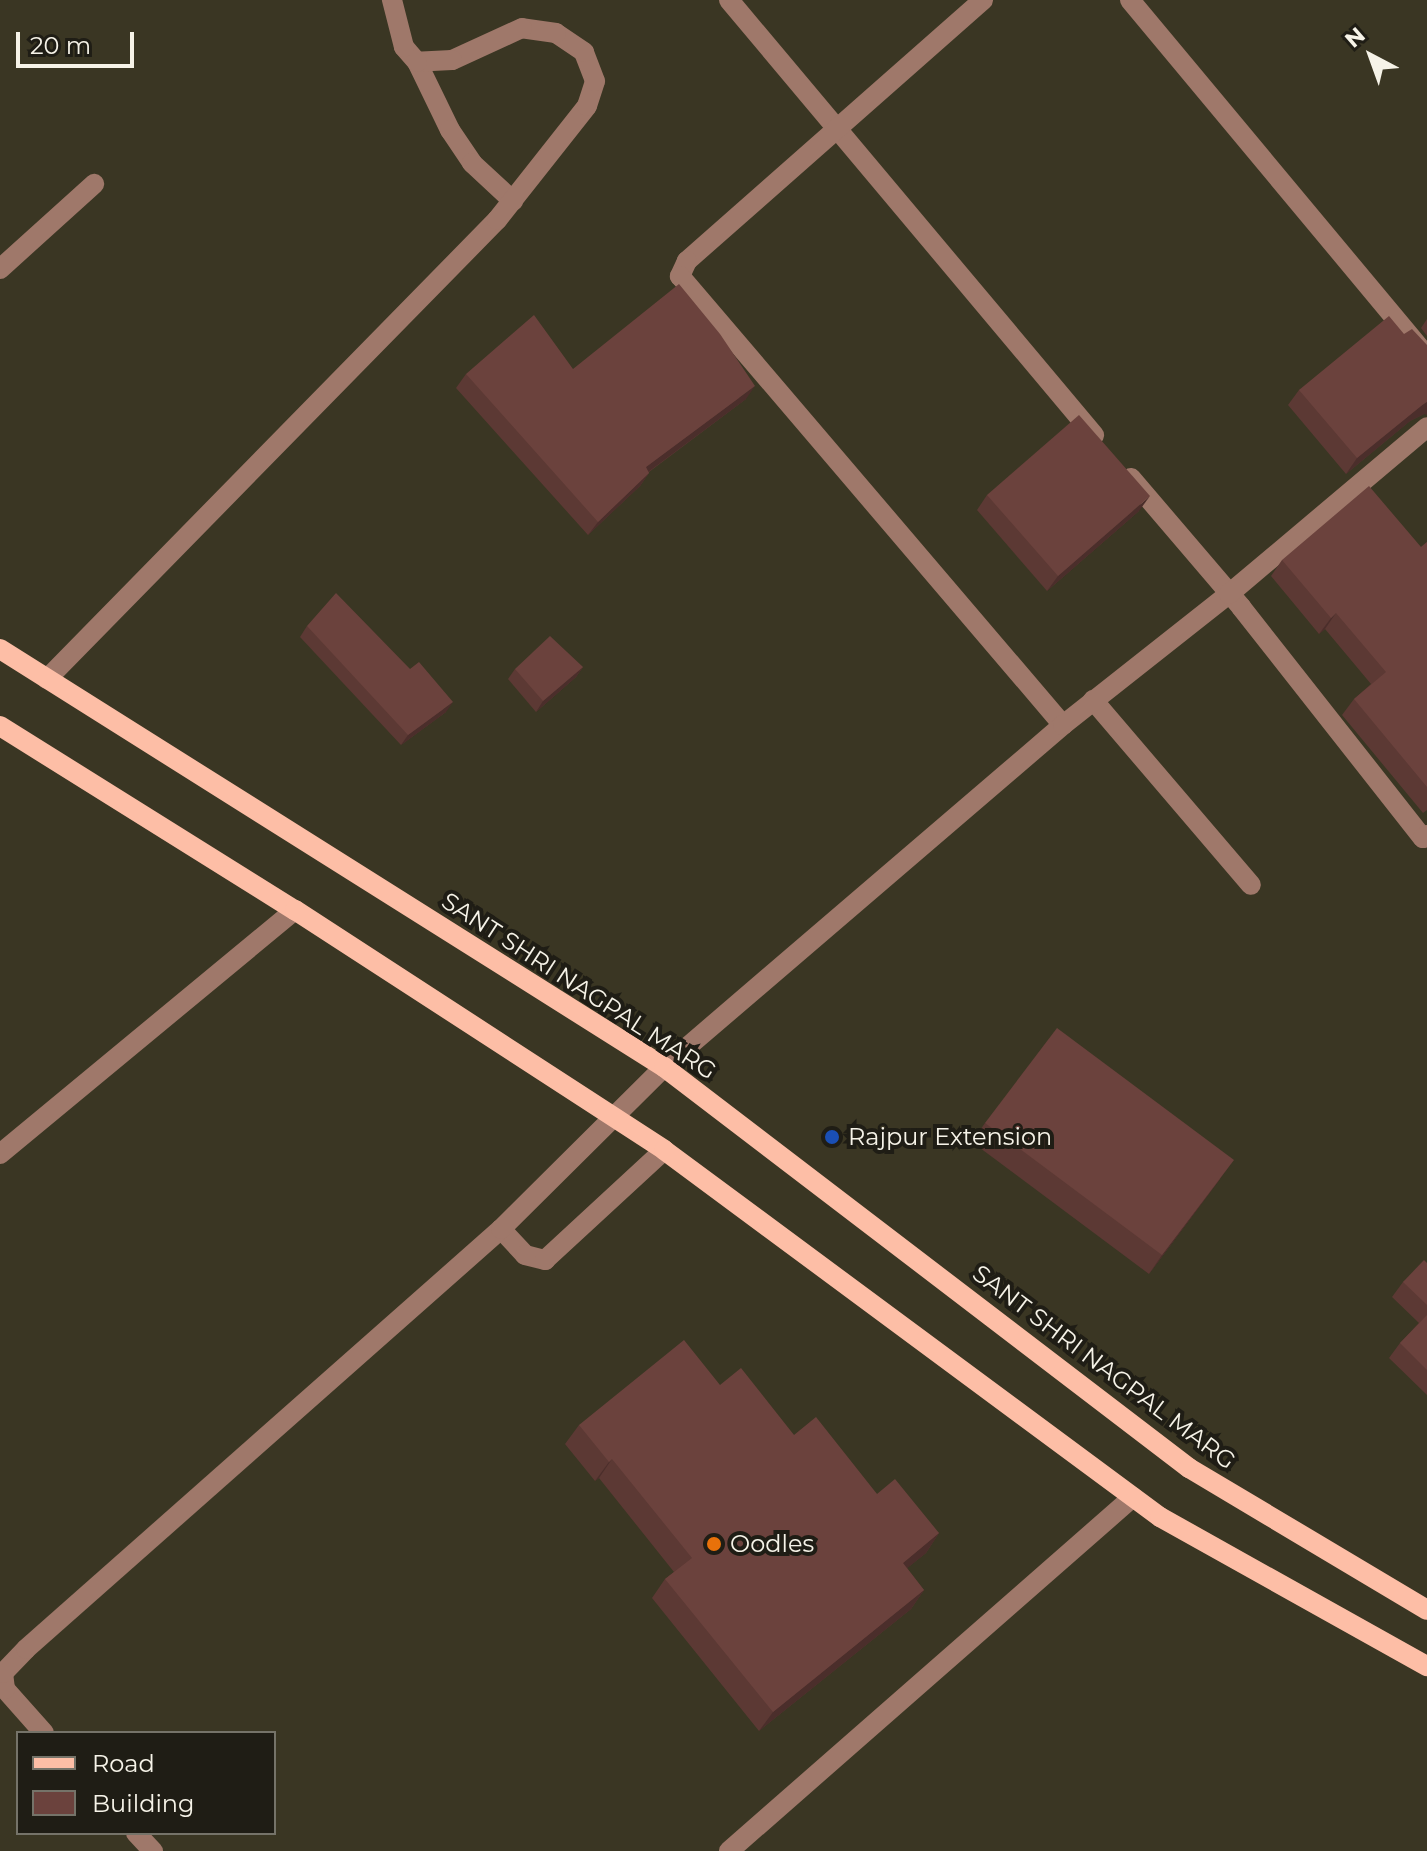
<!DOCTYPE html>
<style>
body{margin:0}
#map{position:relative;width:1427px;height:1851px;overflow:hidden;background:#3a3623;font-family:Montserrat,sans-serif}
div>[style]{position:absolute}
.minor>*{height:20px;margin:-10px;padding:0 10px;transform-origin:10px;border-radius:10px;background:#9f786a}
.major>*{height:20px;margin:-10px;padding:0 10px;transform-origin:10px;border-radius:10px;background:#fdbea6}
.wall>*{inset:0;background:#5c3934}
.shaded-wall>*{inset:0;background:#4b2e2b}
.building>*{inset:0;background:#6b423d}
.dots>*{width:22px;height:22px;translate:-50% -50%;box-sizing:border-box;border:4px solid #1f1d15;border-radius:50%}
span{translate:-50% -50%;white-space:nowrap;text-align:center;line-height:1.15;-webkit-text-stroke:8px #1f1d15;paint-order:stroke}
.street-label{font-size:24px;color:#f6f3e8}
.poi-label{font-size:24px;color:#f6f3e8}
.left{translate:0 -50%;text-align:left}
.legend{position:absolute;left:16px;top:1731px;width:260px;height:104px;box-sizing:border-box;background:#1f1d15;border:2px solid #757369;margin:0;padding:10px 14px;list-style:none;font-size:24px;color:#f6f3e8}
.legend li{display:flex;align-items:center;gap:16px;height:40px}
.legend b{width:40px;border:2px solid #757369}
.north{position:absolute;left:1331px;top:16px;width:80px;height:80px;-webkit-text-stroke:6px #1f1d15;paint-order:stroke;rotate:319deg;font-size:22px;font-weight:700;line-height:32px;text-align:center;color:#f6f3e8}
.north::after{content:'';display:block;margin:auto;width:28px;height:36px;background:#f6f3e8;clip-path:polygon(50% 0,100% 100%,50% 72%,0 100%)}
.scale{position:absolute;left:16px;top:32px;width:118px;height:36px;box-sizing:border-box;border:4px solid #f6f3e8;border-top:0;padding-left:10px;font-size:24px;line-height:28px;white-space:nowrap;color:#f6f3e8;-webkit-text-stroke:6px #1f1d15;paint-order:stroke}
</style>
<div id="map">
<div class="minor">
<div style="left:729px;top:0;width:568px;rotate:50deg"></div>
<div style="left:983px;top:0;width:395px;rotate:138.6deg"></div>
<div style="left:687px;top:261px;width:17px;rotate:115deg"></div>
<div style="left:680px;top:276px;width:590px;rotate:49.54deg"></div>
<div style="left:1130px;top:0;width:464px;rotate:50.2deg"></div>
<div style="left:417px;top:62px;width:76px;rotate:64.1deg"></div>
<div style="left:450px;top:130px;width:40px;rotate:56deg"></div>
<div style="left:472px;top:163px;width:56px;rotate:42.8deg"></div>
<div style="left:0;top:269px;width:127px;rotate:-42.1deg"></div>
<div style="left:1131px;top:478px;width:170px;rotate:49.5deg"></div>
<div style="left:1241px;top:607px;width:294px;rotate:51.8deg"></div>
<div style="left:1423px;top:838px;width:5px;rotate:-37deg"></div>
<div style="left:47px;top:679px;width:643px;rotate:-45.57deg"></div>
<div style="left:497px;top:220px;width:145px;rotate:-51.7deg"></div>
<div style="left:587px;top:106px;width:26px;rotate:-72deg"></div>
<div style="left:595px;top:81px;width:31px;rotate:-111deg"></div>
<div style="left:584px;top:52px;width:34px;rotate:-146deg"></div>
<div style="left:556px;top:33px;width:34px;rotate:-172deg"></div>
<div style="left:522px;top:28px;width:77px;rotate:155.4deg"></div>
<div style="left:452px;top:60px;width:35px;rotate:177deg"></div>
<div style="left:417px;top:62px;width:20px;rotate:-131deg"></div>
<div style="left:404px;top:47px;width:49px;rotate:-104.3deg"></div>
<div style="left:1093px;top:700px;width:243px;rotate:49.5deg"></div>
<div style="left:0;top:1154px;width:383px;rotate:-39.6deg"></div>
<div style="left:501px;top:1229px;width:35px;rotate:47deg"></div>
<div style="left:525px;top:1255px;width:21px;rotate:14deg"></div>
<div style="left:545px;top:1260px;width:162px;rotate:-42.7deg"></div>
<div style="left:44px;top:1733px;width:59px;rotate:-131.6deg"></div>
<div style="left:5px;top:1689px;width:16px;rotate:-97deg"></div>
<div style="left:3px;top:1673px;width:33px;rotate:-46deg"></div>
<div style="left:26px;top:1649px;width:634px;rotate:-41.48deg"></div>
<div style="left:501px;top:1229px;width:230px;rotate:-44.8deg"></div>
<div style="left:664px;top:1067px;width:526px;rotate:-40.6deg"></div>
<div style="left:1063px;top:725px;width:211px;rotate:-38.3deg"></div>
<div style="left:1229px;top:594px;width:259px;rotate:-40.1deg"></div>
<div style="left:136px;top:1833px;width:25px;rotate:47deg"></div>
<div style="left:729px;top:1851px;width:537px;rotate:-41.23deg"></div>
</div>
<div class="major">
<div style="left:0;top:649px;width:785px;rotate:32.19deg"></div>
<div style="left:664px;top:1067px;width:661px;rotate:37.37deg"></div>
<div style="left:1189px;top:1468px;width:277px;rotate:30.8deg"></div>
<div style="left:0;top:726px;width:348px;rotate:32deg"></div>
<div style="left:295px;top:910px;width:440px;rotate:33deg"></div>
<div style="left:664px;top:1150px;width:617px;rotate:36.5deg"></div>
<div style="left:1160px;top:1517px;width:306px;rotate:29.2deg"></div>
</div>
<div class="wall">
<div style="clip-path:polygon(1427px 319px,1427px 336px,1421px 328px)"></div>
<div style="clip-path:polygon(1404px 334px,1424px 414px,1410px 421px,1346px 474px,1288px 405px,1299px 390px)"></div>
<div style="clip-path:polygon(573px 369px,746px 399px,649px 472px,649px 473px,640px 486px,588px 535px,456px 388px,466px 374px)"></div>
<div style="clip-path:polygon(987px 495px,1139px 511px,1047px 591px,977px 510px)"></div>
<div style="clip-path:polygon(1427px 542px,1427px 810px,1423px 813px,1342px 715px,1354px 699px,1371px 684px,1325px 629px,1319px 634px,1271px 576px,1282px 560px,1421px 547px)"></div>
<div style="clip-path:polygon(307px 626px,410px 669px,446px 712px,401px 745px,300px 637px)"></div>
<div style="clip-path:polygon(583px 667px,576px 677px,536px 712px,508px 679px,515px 669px)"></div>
<div style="clip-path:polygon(985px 1123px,1220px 1179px,1149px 1274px,972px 1142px)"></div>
<div style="clip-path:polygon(1427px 1263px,1427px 1395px,1389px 1358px,1400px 1343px,1419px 1323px,1392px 1297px,1403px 1282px)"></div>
<div style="clip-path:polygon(720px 1385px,794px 1435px,877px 1494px,939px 1533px,926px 1553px,907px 1568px,924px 1590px,911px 1609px,759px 1731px,652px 1598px,665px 1579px,674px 1572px,599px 1478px,595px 1481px,565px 1444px,579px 1425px)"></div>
</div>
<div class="shaded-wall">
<div style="clip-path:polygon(755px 386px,746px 399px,636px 481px,646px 467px)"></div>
<div style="clip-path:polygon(1427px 402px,1427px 415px,1424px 414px,1410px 421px,1346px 474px,1357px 458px,1421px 406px)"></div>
<div style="clip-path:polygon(649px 473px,640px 486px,588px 535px,598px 522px)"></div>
<div style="clip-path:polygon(1150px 496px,1139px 511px,1047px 591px,1058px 576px)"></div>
<div style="clip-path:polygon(1336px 613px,1325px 629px,1319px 634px,1331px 618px)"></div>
<div style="clip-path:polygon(583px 667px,576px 677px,536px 712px,543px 701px)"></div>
<div style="clip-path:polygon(453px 702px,446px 712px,401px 745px,408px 735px)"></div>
<div style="clip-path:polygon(1234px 1160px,1220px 1179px,1149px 1274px,1162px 1255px)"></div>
<div style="clip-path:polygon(612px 1459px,599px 1478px,595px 1481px,609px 1462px)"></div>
<div style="clip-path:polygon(939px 1533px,926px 1553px,890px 1582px,903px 1563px)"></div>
<div style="clip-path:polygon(924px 1590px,911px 1609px,759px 1731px,773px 1712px)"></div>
</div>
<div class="building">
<div style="clip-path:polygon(679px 284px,720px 334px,755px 386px,646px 467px,649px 473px,598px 522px,466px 374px,534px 315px,573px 369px)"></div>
<div style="clip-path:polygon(1389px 316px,1404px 334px,1412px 329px,1427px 345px,1427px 402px,1421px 406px,1357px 458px,1299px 390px)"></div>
<div style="clip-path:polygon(1079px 415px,1150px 496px,1058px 576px,987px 495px)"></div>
<div style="clip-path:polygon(1369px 486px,1421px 547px,1427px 542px,1427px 787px,1354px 699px,1386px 672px,1336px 613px,1331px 618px,1282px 560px)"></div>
<div style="clip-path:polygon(336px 593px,410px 669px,419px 662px,453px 702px,408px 735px,307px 626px)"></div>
<div style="clip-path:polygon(550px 636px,583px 667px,543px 701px,515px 669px)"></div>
<div style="clip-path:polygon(1057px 1028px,1234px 1160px,1162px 1255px,985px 1123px)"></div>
<div style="clip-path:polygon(1424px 1260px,1427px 1263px,1427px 1305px,1403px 1282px)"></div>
<div style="clip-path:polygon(1427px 1315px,1427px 1370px,1400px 1343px)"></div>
<div style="clip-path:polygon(684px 1340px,720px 1385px,741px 1368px,794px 1435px,816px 1417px,877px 1494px,895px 1479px,939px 1533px,903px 1563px,924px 1590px,773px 1712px,665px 1579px,692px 1558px,612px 1459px,609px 1462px,579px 1425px)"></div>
</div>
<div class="dots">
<div style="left:832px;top:1137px;background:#1a4fb4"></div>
<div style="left:714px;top:1544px;background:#e8710a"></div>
</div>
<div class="street-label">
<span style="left:579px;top:986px;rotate:33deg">SANT SHRI NAGPAL MARG</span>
<span style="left:1104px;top:1367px;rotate:37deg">SANT SHRI NAGPAL MARG</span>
</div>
<div class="poi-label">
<span class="left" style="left:848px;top:1137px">Rajpur Extension</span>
<span class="left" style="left:730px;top:1544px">Oodles</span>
</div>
<ul class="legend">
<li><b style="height:10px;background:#fdbea6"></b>Road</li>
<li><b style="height:22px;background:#6b423d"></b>Building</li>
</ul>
<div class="north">N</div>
<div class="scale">20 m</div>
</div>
